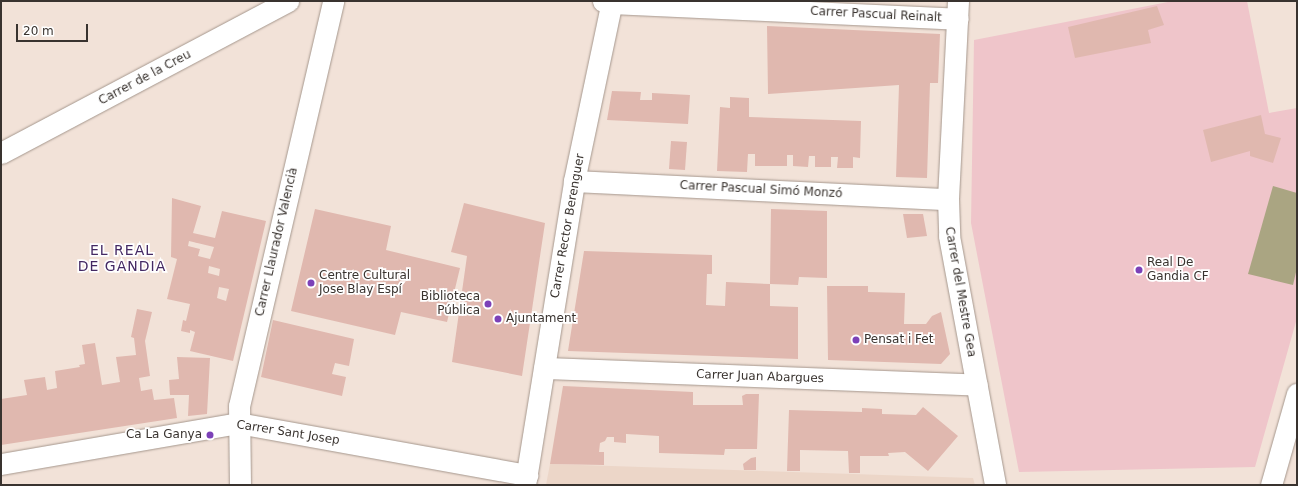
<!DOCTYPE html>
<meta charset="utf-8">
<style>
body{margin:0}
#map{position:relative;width:1298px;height:486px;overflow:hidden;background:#f2e2d8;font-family:"DejaVu Sans",sans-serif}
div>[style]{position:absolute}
.built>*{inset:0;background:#ecd6c8}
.green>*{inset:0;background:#efc5ca}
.water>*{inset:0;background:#aaa582}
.building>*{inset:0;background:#e0b8af}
.roads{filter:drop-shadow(0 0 1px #a5978d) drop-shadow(0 0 1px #a5978d)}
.minor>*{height:21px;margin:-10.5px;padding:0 10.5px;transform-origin:10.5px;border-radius:10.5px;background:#fff}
.dots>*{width:11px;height:11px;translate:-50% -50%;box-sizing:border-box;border:2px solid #fff;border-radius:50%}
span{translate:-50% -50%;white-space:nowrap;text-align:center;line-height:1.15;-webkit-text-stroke:3.5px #fff;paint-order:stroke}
.street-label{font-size:12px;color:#39332f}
.poi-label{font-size:12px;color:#39332f}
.left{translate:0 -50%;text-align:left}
.right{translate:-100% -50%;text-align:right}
.quarter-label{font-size:14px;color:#442963;letter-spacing:1px}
.frame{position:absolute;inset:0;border:2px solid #39332f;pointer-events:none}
.scale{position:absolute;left:16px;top:24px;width:72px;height:18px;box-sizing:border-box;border:2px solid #39332f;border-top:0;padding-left:5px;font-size:12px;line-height:14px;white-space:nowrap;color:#39332f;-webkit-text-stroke:3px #fff;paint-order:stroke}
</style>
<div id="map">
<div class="built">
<div style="clip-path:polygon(550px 464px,973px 478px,975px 485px,546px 485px)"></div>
</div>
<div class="green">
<div style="clip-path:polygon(1173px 1px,1247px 1px,1269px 113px,1297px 108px,1297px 318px,1255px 467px,1019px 472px,971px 223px,974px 40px)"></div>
</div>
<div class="water">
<div style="clip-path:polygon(1273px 186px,1297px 193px,1297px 268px,1293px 285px,1248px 274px)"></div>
</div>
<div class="building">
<div style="clip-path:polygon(1157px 6px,1164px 25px,1148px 30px,1151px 43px,1075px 58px,1068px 27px)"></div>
<div style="clip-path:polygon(767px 26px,940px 34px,938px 83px,930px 83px,927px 178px,896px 177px,899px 85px,768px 94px)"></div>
<div style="clip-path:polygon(612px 91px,641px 92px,640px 100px,652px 100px,652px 93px,690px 95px,688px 124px,607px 120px)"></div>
<div style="clip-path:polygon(730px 97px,749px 98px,749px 117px,861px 121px,860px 158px,853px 157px,853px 168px,837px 168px,838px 157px,831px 157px,831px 167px,815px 167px,815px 156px,809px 156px,808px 167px,793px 166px,793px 155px,787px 155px,787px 166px,755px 166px,755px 154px,748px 154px,747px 172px,717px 171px,720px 107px,730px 108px)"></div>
<div style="clip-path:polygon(1261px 115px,1265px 134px,1281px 138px,1273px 163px,1250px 156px,1250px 151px,1211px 162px,1203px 130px)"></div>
<div style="clip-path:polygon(671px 141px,687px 142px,685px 170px,669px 169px)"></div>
<div style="clip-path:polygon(evenodd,172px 198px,201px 206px,193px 233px,215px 238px,222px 211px,266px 221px,233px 361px,190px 351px,195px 332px,190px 330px,190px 333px,181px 331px,183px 320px,186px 321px,190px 304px,167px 299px,177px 259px,171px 257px,172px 198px,189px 241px,214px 247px,210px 259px,198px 256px,200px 249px,188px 246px,189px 241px,172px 198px,209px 266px,220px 269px,219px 276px,208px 273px,209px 266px,172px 198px,219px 287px,229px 289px,226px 301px,217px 298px,219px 287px)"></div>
<div style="clip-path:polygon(464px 203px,545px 223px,522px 376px,452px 362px,467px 256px,451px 252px)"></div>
<div style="clip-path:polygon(315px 209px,391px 226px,386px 250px,460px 268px,447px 322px,401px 312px,395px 335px,291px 311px)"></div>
<div style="clip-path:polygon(771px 209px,827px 211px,827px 278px,799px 277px,798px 285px,770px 284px)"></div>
<div style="clip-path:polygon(903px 214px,923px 214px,927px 236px,907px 238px)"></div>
<div style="clip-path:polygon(584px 251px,712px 255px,712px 274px,707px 274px,706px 305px,725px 306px,726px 282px,770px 284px,770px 306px,798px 307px,798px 359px,568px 351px)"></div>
<div style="clip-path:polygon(827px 286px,868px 286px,868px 292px,905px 293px,904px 324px,926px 324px,932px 316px,941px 312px,950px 354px,941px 364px,828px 360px)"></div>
<div style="clip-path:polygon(137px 309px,152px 312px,145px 341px,150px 376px,139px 378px,141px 391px,152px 389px,154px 400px,174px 398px,177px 418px,1px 445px,1px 399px,27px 395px,24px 380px,45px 377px,47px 390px,57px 388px,55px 371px,80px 367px,79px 365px,85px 364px,82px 345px,95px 343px,102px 385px,120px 382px,116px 357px,136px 355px,134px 338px,131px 337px)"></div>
<div style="clip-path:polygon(273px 320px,354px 339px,349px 366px,335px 363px,332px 374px,346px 377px,342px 396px,261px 377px)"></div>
<div style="clip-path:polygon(177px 357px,210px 358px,207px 414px,188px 416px,189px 395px,170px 395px,169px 380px,179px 379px)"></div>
<div style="clip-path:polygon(563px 386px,693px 392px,693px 405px,743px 405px,742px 396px,746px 394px,759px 394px,757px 449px,725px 449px,724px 455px,659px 453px,659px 436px,626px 434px,626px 443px,614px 442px,614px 437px,607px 437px,605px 441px,600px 443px,599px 452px,604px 452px,604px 465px,550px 464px)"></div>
<div style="clip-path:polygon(923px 407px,958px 436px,928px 471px,905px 452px,888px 453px,889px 456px,860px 456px,860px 473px,849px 473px,848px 451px,800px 450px,800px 471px,787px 471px,789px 410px,862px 412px,862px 408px,882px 409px,882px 414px,916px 415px)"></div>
<div style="clip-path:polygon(756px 457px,756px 470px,744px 470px,743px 464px,751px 458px)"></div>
</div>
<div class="roads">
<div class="minor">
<div style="left:603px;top:1px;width:8px;rotate:14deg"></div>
<div style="left:611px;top:3px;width:347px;rotate:2.6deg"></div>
<div style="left:958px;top:1px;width:198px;rotate:92.9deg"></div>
<div style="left:948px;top:199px;width:37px;rotate:88deg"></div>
<div style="left:949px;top:236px;width:253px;rotate:79.5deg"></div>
<div style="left:1px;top:153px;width:325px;rotate:-27.9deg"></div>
<div style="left:574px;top:181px;width:374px;rotate:2.8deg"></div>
<div style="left:544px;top:368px;width:433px;rotate:2.2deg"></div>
<div style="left:1px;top:464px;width:241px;rotate:-9.8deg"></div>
<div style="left:238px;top:423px;width:294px;rotate:10.2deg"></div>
<div style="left:240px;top:485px;width:79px;rotate:-90.7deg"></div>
<div style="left:239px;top:406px;width:416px;rotate:-76.9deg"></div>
<div style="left:525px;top:485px;width:308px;rotate:-80.8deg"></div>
<div style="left:574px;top:181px;width:184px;rotate:-78.1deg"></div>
<div style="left:1271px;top:485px;width:95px;rotate:-74.1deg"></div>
</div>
</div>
<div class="dots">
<div style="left:1139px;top:270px;background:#7c41b8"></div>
<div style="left:311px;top:283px;background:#7c41b8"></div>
<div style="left:488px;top:304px;background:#7c41b8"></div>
<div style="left:498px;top:319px;background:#7c41b8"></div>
<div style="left:856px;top:340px;background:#7c41b8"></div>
<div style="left:210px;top:435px;background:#7c41b8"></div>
</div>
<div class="street-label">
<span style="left:876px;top:15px;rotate:3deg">Carrer Pascual Reinalt</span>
<span style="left:145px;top:78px;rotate:-28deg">Carrer de la Creu</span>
<span style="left:761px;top:190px;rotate:3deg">Carrer Pascual Simó Monzó</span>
<span style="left:568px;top:226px;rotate:-80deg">Carrer Rector Berenguer</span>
<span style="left:277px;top:242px;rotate:-77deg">Carrer Llaurador Valencià</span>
<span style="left:960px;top:292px;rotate:80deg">Carrer del Mestre Gea</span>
<span style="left:760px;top:377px;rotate:2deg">Carrer Juan Abargues</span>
<span style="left:288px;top:433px;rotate:9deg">Carrer Sant Josep</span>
</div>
<div class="poi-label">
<span class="left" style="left:1147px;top:270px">Real De<br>Gandia CF</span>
<span class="left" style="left:319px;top:283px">Centre Cultural<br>Jose Blay Espí</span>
<span class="right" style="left:480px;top:304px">Biblioteca<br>Pública</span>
<span class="left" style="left:506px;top:319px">Ajuntament</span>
<span class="left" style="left:864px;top:340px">Pensat i Fet</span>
<span class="right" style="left:202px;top:435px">Ca La Ganya</span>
</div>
<div class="quarter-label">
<span style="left:122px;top:258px">EL REAL<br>DE GANDIA</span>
</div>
<div class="frame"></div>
<div class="scale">20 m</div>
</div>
